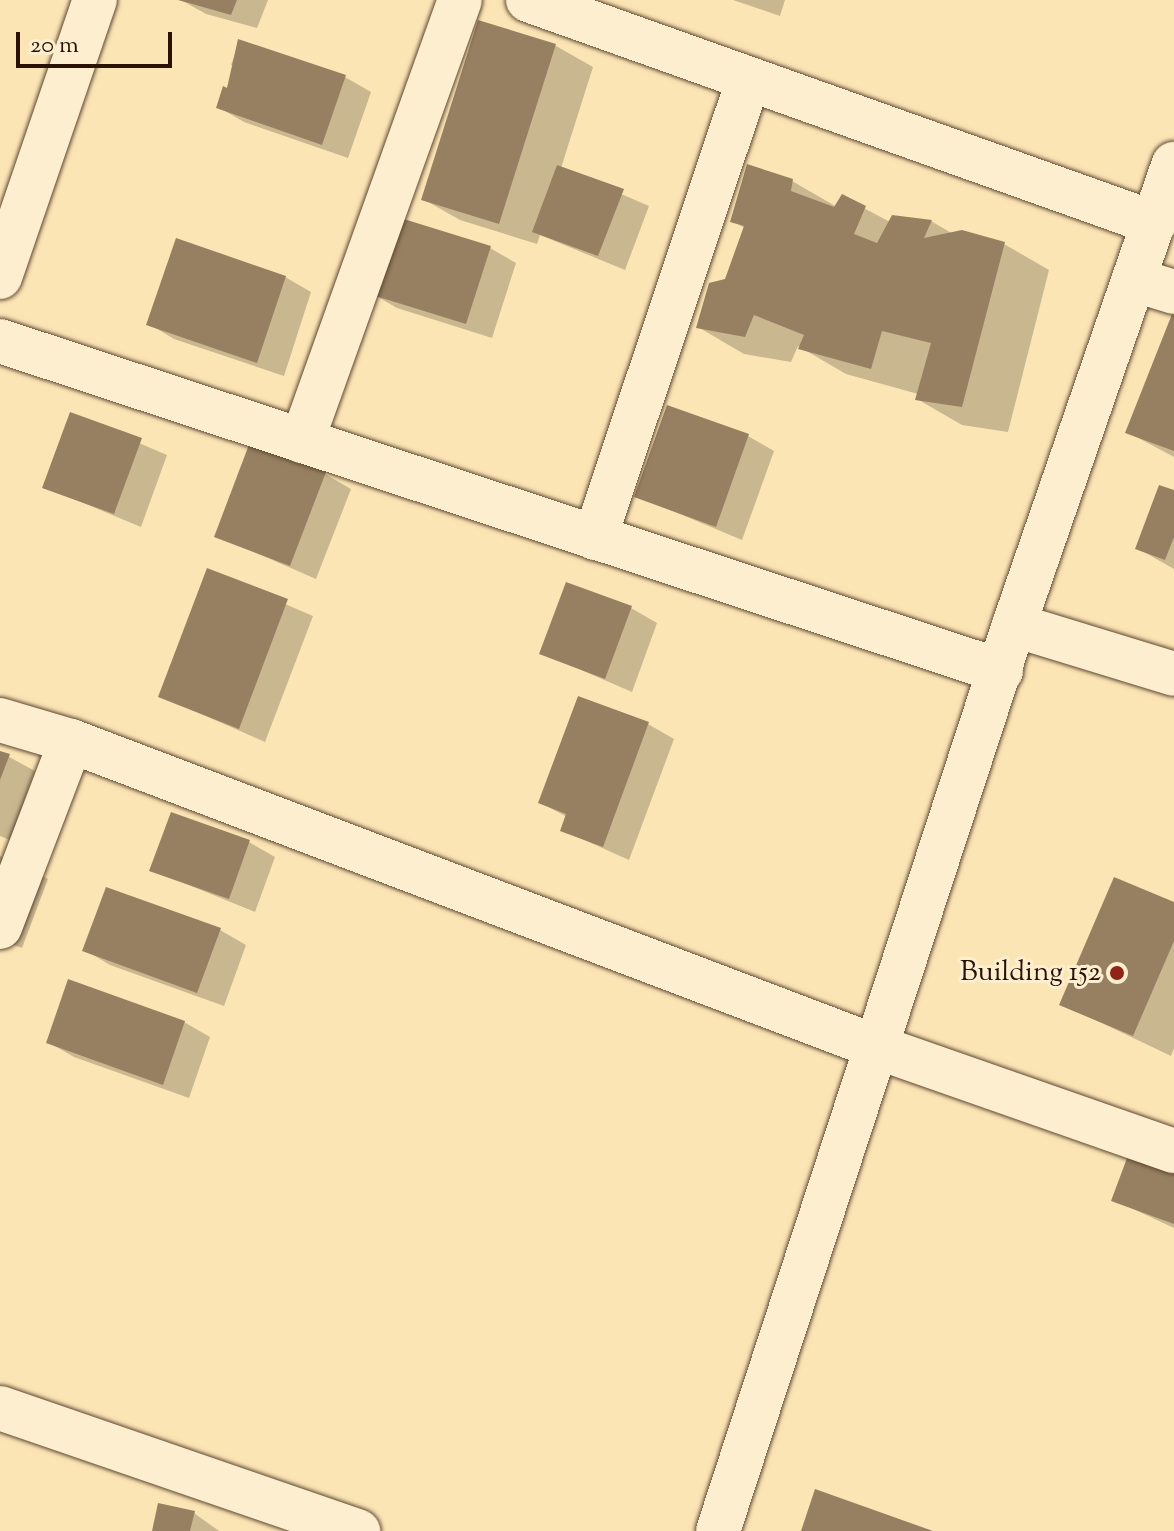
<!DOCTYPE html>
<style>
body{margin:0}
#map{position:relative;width:1174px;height:1531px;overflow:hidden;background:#fce5b5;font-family:"Sorts Mill Goudy",serif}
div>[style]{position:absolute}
.shadow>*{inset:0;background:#0003}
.building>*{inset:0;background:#978061}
.roads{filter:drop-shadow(0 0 2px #5e4732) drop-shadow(0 0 2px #5e4732)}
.minor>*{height:44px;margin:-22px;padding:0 22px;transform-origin:22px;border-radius:22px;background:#fdeecf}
.dots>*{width:22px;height:22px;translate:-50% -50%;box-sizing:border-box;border:4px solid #fdeecf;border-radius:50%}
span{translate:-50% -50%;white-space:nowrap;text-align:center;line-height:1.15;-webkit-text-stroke:6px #fdeecf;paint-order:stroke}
.poi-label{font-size:28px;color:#2a1206}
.right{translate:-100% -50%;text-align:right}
.scale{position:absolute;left:16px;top:32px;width:156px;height:36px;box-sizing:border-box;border:4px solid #2a1206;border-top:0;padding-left:10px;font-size:24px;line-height:28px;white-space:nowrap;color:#2a1206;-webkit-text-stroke:6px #fdeecf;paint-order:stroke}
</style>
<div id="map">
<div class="shadow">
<div style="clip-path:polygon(181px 0,268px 0,257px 28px,206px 14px)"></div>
<div style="clip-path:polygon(733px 0,785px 0,780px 16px)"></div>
<div style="clip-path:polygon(479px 22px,556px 46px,593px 67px,561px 168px,649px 206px,625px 270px,540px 235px,537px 244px,460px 220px,423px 199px)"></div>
<div style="clip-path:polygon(240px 41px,345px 77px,371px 92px,348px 158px,244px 122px,218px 107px,236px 67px,231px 65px)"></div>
<div style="clip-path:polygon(792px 181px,837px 207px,843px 197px,890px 222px,931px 221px,953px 234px,1004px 244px,1049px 270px,1008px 432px,962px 425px,917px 399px,918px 394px,846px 374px,798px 346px,791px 362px,744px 354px,698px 327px,727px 280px,745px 228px,732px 221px)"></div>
<div style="clip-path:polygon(490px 248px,516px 263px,492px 338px,397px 308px,371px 293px)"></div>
<div style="clip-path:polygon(285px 277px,311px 292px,284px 376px,174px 339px,149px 324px)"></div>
<div style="clip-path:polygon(1174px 317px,1174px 457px,1127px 432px)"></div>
<div style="clip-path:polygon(71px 414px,167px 455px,141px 527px,45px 487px)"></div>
<div style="clip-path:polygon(748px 436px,774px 451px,742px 540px,637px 496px)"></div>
<div style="clip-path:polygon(325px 474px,351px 489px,316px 579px,217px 536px)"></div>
<div style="clip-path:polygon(1174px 492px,1174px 569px,1137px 548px)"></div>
<div style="clip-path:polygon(208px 571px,313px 616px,265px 742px,160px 696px)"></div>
<div style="clip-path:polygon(631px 608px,657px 623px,632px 692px,542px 653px)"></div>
<div style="clip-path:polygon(648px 724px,674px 739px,629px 860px,562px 830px,567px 817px,541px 803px)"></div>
<div style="clip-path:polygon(0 752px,35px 771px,10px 840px,0 836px)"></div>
<div style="clip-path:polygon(249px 842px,275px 857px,255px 912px,152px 870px)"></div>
<div style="clip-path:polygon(0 856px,48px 879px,22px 948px,0 940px)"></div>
<div style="clip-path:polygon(1174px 905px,1174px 1048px,1171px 1056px,1062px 1004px)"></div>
<div style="clip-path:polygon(220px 930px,246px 945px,224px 1006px,110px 965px,85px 950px)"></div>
<div style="clip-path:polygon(184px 1022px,210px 1037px,189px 1098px,74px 1057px,48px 1042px)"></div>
<div style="clip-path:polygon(1174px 1169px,1174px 1228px,1114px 1200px)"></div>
<div style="clip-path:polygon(194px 1513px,219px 1531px,154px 1531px)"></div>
</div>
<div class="building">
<div style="clip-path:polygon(178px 0,237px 0,231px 15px)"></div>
<div style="clip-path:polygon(478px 20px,556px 44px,499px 224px,421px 200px)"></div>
<div style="clip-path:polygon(238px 39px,346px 75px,322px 145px,216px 108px,223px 86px,227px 88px)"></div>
<div style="clip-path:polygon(747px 164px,793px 179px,791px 191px,834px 207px,842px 194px,866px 206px,854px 234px,877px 243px,892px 215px,932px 220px,924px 238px,962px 230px,1005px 242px,962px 407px,915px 400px,931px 343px,882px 331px,871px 369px,798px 349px,804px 335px,754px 315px,745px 337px,696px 328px,709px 283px,725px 279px,744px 226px,730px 222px)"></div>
<div style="clip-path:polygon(557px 165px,624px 189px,598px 256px,532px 232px)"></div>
<div style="clip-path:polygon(394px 216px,491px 246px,466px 324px,369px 294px)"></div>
<div style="clip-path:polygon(176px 238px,286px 276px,257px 363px,146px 325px)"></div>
<div style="clip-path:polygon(1174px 309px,1174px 451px,1125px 433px)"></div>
<div style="clip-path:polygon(667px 405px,749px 434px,716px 527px,634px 497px)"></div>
<div style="clip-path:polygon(70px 412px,142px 438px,114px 514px,42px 488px)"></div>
<div style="clip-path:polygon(250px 442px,326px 472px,290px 566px,214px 537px)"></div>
<div style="clip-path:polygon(1159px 485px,1174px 490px,1174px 537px,1165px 560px,1135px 549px)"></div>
<div style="clip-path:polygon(207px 568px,288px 599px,239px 729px,158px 697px)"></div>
<div style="clip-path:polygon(566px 582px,632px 606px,605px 679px,539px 654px)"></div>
<div style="clip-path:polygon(578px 696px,649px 722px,603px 847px,560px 831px,566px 814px,538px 803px)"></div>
<div style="clip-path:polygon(0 751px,10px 754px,0 780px)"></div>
<div style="clip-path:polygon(171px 812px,250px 840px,229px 899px,149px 871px)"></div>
<div style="clip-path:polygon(1114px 877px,1174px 902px,1174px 941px,1133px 1036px,1059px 1005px)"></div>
<div style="clip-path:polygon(106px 887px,221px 928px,197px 993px,82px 951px)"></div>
<div style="clip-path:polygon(68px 979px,185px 1021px,163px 1085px,46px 1043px)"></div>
<div style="clip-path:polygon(1130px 1150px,1174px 1167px,1174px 1224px,1111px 1201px)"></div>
<div style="clip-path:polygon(815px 1489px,933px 1531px,801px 1531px)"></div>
<div style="clip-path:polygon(158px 1503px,195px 1511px,190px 1531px,152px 1531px)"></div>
</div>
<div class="roads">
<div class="minor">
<div style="left:528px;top:0;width:665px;rotate:19.61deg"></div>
<div style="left:0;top:277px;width:293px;rotate:-71.1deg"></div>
<div style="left:1135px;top:280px;width:41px;rotate:17.1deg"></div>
<div style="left:0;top:341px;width:1054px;rotate:18.25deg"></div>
<div style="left:302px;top:441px;width:468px;rotate:-70.3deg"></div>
<div style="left:595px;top:538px;width:484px;rotate:-71.5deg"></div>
<div style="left:1014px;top:625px;width:167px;rotate:17deg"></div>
<div style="left:0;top:720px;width:74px;rotate:16.5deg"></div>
<div style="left:0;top:927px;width:199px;rotate:-69.1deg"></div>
<div style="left:71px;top:741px;width:859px;rotate:20.8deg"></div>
<div style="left:874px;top:1046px;width:318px;rotate:19.3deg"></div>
<div style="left:0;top:1408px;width:379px;rotate:19deg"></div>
<div style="left:718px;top:1531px;width:953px;rotate:-71.91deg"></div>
<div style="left:1014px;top:625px;width:488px;rotate:-70.9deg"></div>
</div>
</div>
<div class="dots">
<div style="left:1117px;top:973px;background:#8f2418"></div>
</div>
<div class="poi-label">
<span class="right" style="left:1101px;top:973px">Building 152</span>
</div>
<div class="scale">20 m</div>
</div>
